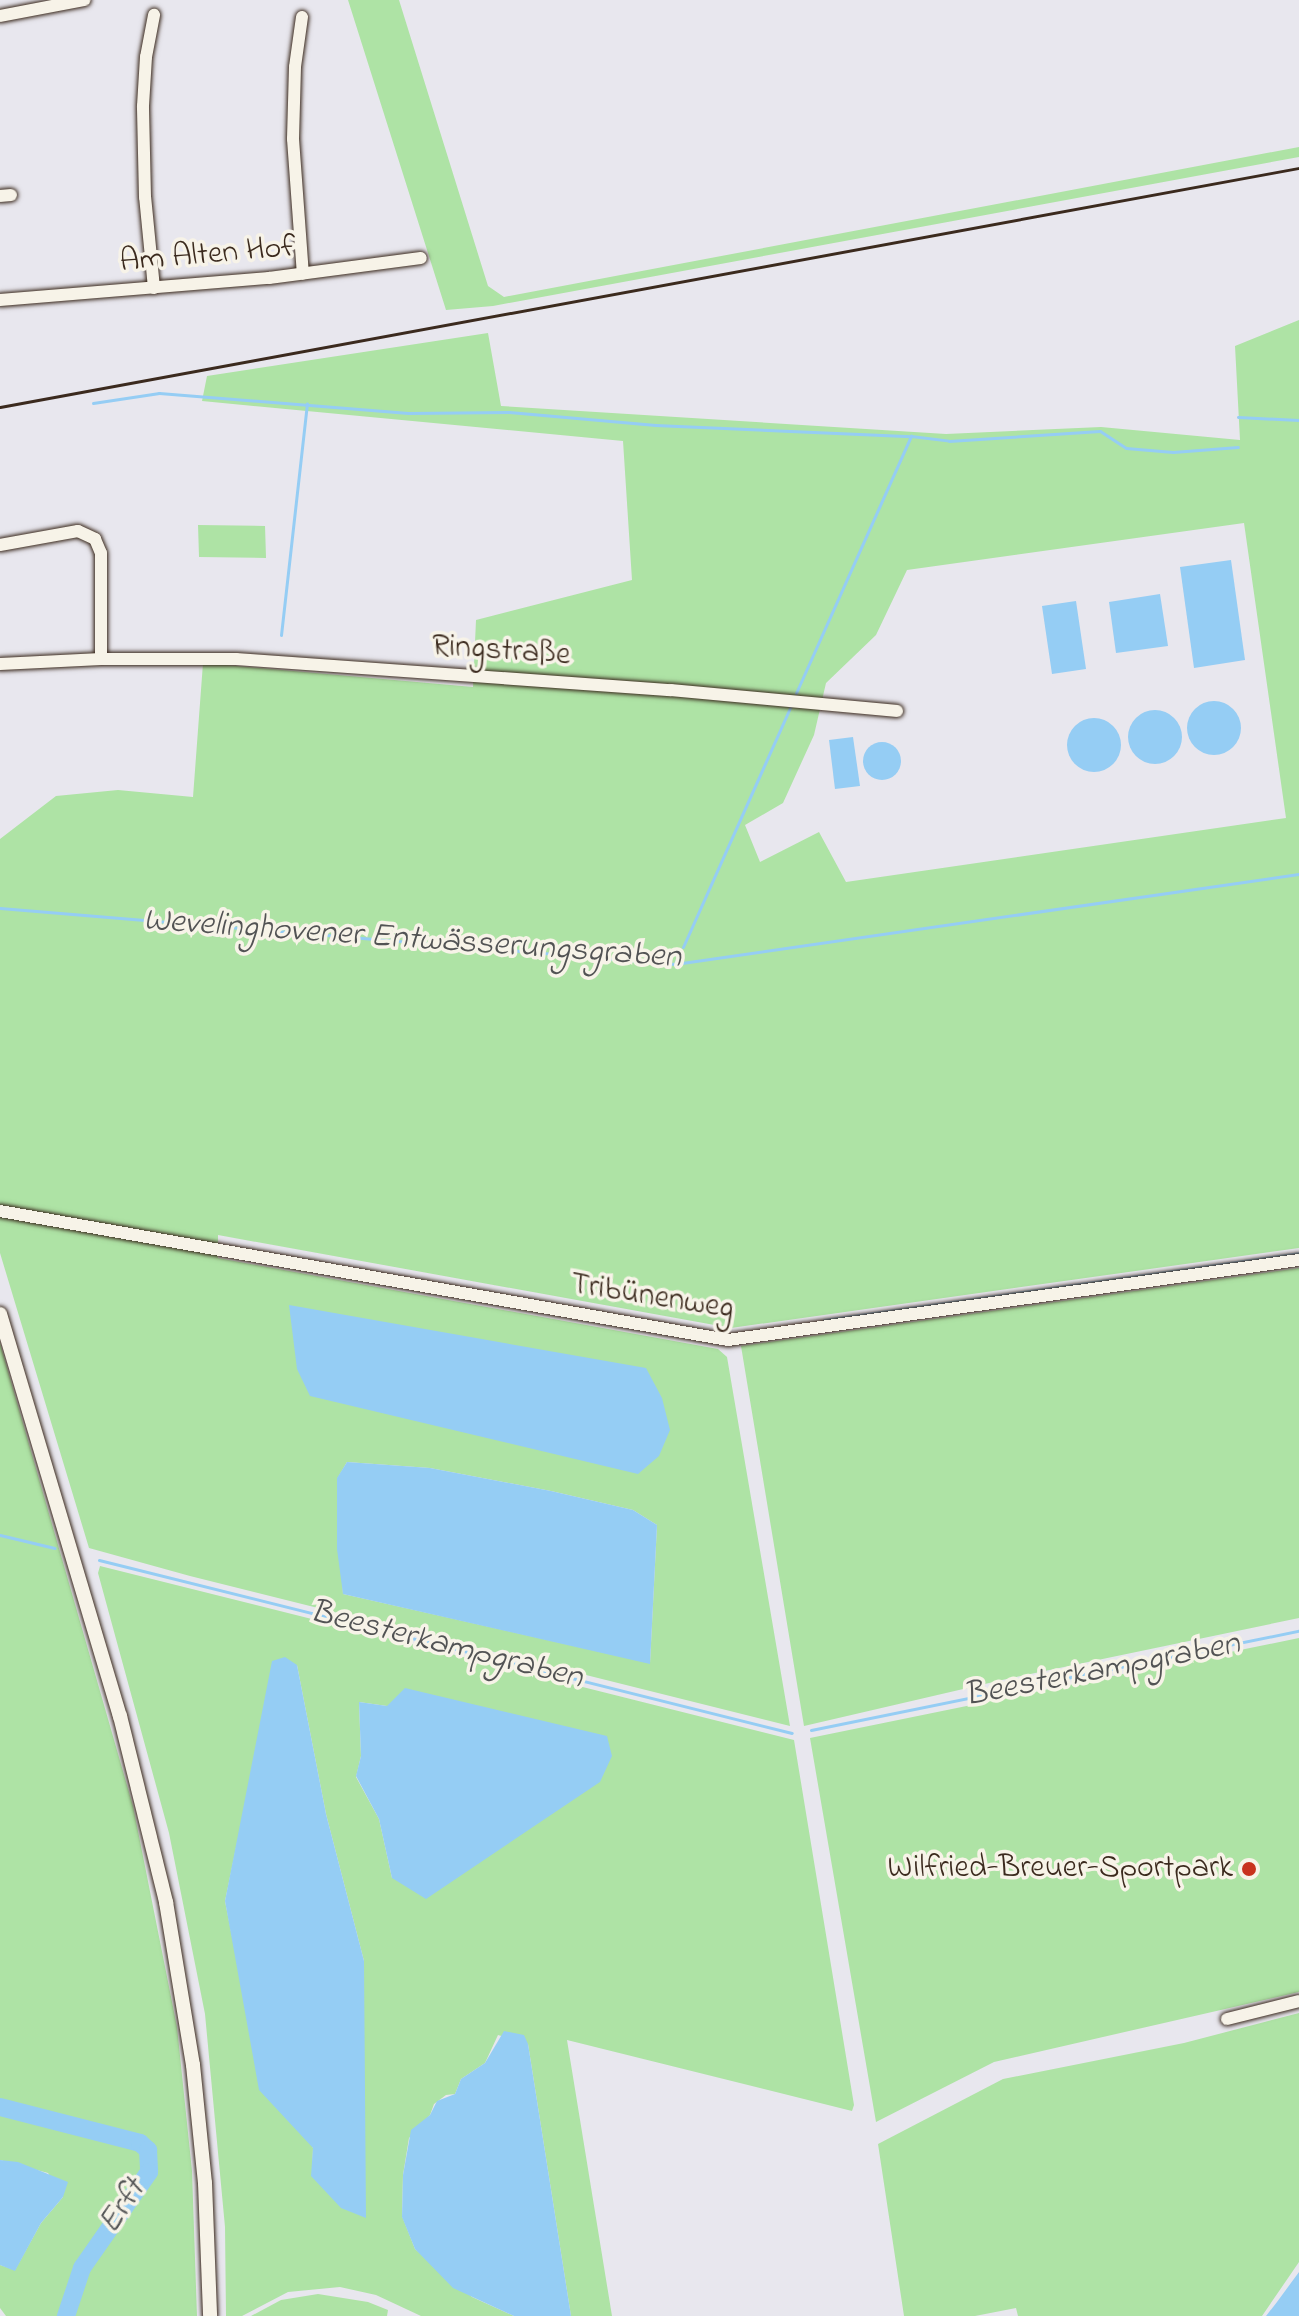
<!DOCTYPE html>
<meta charset="utf-8">
<style>
body{margin:0}
#map{position:relative;width:1299px;height:2316px;overflow:hidden;background:#e8e7ee;font-family:"Indie Flower",sans-serif}
div>[style]{position:absolute}
.green>*{inset:0;background:#aee3a5}
.water>*{inset:0;background:#95cdf4}
.round{border-radius:50%}
.stream>*{height:3px;margin:-1.5px;padding:0 1.5px;transform-origin:1.5px;border-radius:1.5px;background:#95cdf4}
.river>*{height:18px;margin:-9px;padding:0 9px;transform-origin:9px;border-radius:9px;background:#95cdf4}
.roads{filter:drop-shadow(0 0 2px #3b2a1e) drop-shadow(0 0 2px #3b2a1e)}
.minor>*{height:12px;margin:-6px;padding:0 6px;transform-origin:6px;border-radius:6px;background:#f7f3e8}
.tertiary>*{height:14px;margin:-7px;padding:0 7px;transform-origin:7px;border-radius:7px;background:#f7f3e8}
.rail>*{height:3px;margin:-1.5px;padding:0 1.5px;transform-origin:1.5px;border-radius:1.5px;background:#3b2a1e}
.dots>*{width:22px;height:22px;translate:-50% -50%;box-sizing:border-box;border:4px solid #f7f3e8;border-radius:50%}
span{translate:-50% -50%;white-space:nowrap;text-align:center;line-height:1.15;-webkit-text-stroke:7px #f7f3e8;paint-order:stroke}
.street-label{font-size:32px;color:#3b2a1e}
.poi-label{font-size:32px;color:#3b2a1e}
.right{translate:-100% -50%;text-align:right}
.water-label{font-size:34px;color:#525354;font-style:italic}
</style>
<div id="map">
<div class="green">
<div style="clip-path:polygon(348px 0,399px 0,488px 286px,504px 297px,1299px 147px,1299px 157px,493px 306px,446px 310px)"></div>
<div style="clip-path:polygon(evenodd,1299px 320px,1299px 1248px,731px 1328px,218px 1235px,218px 1258px,718px 1349px,727px 1357px,790px 1726px,190px 1576px,89px 1548px,0 1253px,0 839px,56px 796px,118px 790px,193px 797px,203px 663px,473px 687px,476px 620px,632px 580px,623px 441px,202px 401px,207px 376px,488px 333px,501px 406px,946px 434px,1101px 427px,1240px 440px,1235px 346px,1299px 320px,1244px 523px,1286px 818px,846px 882px,819px 832px,760px 862px,745px 825px,783px 803px,814px 735px,826px 683px,876px 635px,907px 570px,1244px 523px,1299px 320px,347px 1462px,430px 1468px,551px 1491px,633px 1510px,657px 1525px,650px 1663px,343px 1594px,337px 1479px,347px 1462px)"></div>
<div style="clip-path:polygon(198px 525px,265px 526px,266px 558px,199px 557px)"></div>
<div style="clip-path:polygon(1299px 1268px,1299px 1618px,1002px 1680px,804px 1726px,741px 1346px)"></div>
<div style="clip-path:polygon(0 1343px,133px 1806px,177px 2027px,192px 2171px,197px 2316px,6px 2316px,0 2308px,0 2265px,15px 2270px,41px 2223px,63px 2197px,48px 2173px,0 2160px)"></div>
<div style="clip-path:polygon(evenodd,100px 1566px,794px 1740px,854px 2105px,852px 2111px,567px 2040px,612px 2316px,571px 2316px,528px 2044px,498px 2035px,485px 2063px,461px 2079px,455px 2094px,446px 2095px,434px 2104px,430px 2115px,409px 2138px,403px 2175px,402px 2216px,415px 2249px,472px 2297px,514px 2316px,421px 2316px,376px 2295px,340px 2287px,288px 2292px,242px 2316px,226px 2316px,225px 2227px,205px 2014px,169px 1833px,98px 1573px,100px 1566px,297px 1665px,326px 1814px,364px 1961px,363px 2048px,312px 2177px,313px 2148px,240px 1977px,225px 1901px,243px 1814px,297px 1665px,100px 1566px,359px 1702px,387px 1706px,392px 1878px,379px 1819px,356px 1777px,361px 1756px,359px 1702px)"></div>
<div style="clip-path:polygon(1299px 1638px,1299px 1992px,994px 2062px,876px 2122px,810px 1738px)"></div>
<div style="clip-path:polygon(1299px 2013px,1299px 2262px,1262px 2316px,1018px 2316px,1016px 2308px,975px 2316px,904px 2316px,878px 2144px,1003px 2079px,1184px 2043px)"></div>
<div style="clip-path:polygon(318px 2294px,368px 2302px,388px 2310px,387px 2316px,251px 2316px,281px 2300px)"></div>
</div>
<div class="water">
<div style="clip-path:polygon(1231px 560px,1245px 660px,1194px 668px,1180px 567px)"></div>
<div style="clip-path:polygon(1160px 594px,1168px 646px,1116px 653px,1109px 602px)"></div>
<div style="clip-path:polygon(1076px 601px,1086px 669px,1052px 674px,1042px 606px)"></div>
<div class="round" style="left:1187px;top:701px;width:54px;height:54px"></div>
<div class="round" style="left:1128px;top:710px;width:54px;height:54px"></div>
<div class="round" style="left:1067px;top:718px;width:54px;height:54px"></div>
<div style="clip-path:polygon(853px 737px,860px 786px,835px 789px,829px 740px)"></div>
<div class="round" style="left:863px;top:742px;width:38px;height:38px"></div>
<div style="clip-path:polygon(289px 1305px,646px 1368px,662px 1398px,670px 1430px,659px 1456px,638px 1474px,310px 1396px,297px 1369px)"></div>
<div style="clip-path:polygon(347px 1462px,430px 1468px,551px 1491px,633px 1510px,657px 1525px,650px 1664px,343px 1594px,337px 1549px,337px 1478px)"></div>
<div style="clip-path:polygon(285px 1657px,297px 1665px,326px 1814px,364px 1961px,366px 2218px,341px 2208px,311px 2176px,313px 2148px,259px 2090px,225px 1901px,272px 1661px)"></div>
<div style="clip-path:polygon(405px 1688px,607px 1736px,612px 1756px,600px 1782px,426px 1899px,392px 1878px,379px 1819px,356px 1776px,361px 1756px,359px 1702px,387px 1706px)"></div>
<div style="clip-path:polygon(504px 2031px,524px 2035px,528px 2044px,571px 2316px,514px 2316px,453px 2288px,415px 2249px,402px 2217px,403px 2175px,411px 2130px,430px 2115px,437px 2101px,455px 2094px,461px 2079px,485px 2063px)"></div>
<div style="clip-path:polygon(0 2160px,18px 2162px,68px 2182px,63px 2197px,41px 2223px,15px 2271px,0 2265px)"></div>
<div style="clip-path:polygon(1299px 2272px,1299px 2316px,1266px 2316px,1277px 2302px)"></div>
</div>
<div class="stream">
<div style="left:93px;top:403px;width:67px;rotate:-8.6deg"></div>
<div style="left:159px;top:393px;width:250px;rotate:4.6deg"></div>
<div style="left:408px;top:413px;width:101px;rotate:-0.6deg"></div>
<div style="left:509px;top:412px;width:147px;rotate:5.1deg"></div>
<div style="left:655px;top:425px;width:256px;rotate:2.5deg"></div>
<div style="left:1238px;top:417px;width:61px;rotate:2.8deg"></div>
<div style="left:281px;top:635px;width:233px;rotate:-83.6deg"></div>
<div style="left:796px;top:693px;width:282px;rotate:-65.9deg"></div>
<div style="left:911px;top:436px;width:38px;rotate:7deg"></div>
<div style="left:949px;top:441px;width:151px;rotate:-3.8deg"></div>
<div style="left:1100px;top:431px;width:31px;rotate:33deg"></div>
<div style="left:1126px;top:448px;width:47px;rotate:4.9deg"></div>
<div style="left:1173px;top:452px;width:65px;rotate:-4.4deg"></div>
<div style="left:0;top:908px;width:677px;rotate:4.74deg"></div>
<div style="left:675px;top:964px;width:630px;rotate:-8.21deg"></div>
<div style="left:683px;top:947px;width:264px;rotate:-65.9deg"></div>
<div style="left:675px;top:964px;width:10px;rotate:-66deg"></div>
<div style="left:824px;top:1320px;width:480px;rotate:-8deg"></div>
<div style="left:0;top:1535px;width:56px;rotate:13.5deg"></div>
<div style="left:99px;top:1560px;width:714px;rotate:14.02deg"></div>
<div style="left:811px;top:1730px;width:498px;rotate:-11.5deg"></div>
</div>
<div class="river">
<div style="left:0;top:2107px;width:145px;rotate:14.4deg"></div>
<div style="left:140px;top:2143px;width:11px;rotate:41deg"></div>
<div style="left:148px;top:2150px;width:22px;rotate:87deg"></div>
<div style="left:149px;top:2172px;width:117px;rotate:124.9deg"></div>
<div style="left:82px;top:2268px;width:51px;rotate:108.4deg"></div>
</div>
<div class="roads">
<div class="minor">
<div style="left:0;top:16px;width:86px;rotate:-10.8deg"></div>
<div style="left:302px;top:17px;width:50px;rotate:98deg"></div>
<div style="left:295px;top:67px;width:72px;rotate:91.6deg"></div>
<div style="left:293px;top:139px;width:135px;rotate:85.8deg"></div>
<div style="left:0;top:196px;width:11px;rotate:-5deg"></div>
<div style="left:154px;top:288px;width:91px;rotate:-95.6deg"></div>
<div style="left:145px;top:197px;width:91px;rotate:-91.3deg"></div>
<div style="left:143px;top:106px;width:49px;rotate:-86.5deg"></div>
<div style="left:146px;top:57px;width:43px;rotate:-79.2deg"></div>
<div style="left:0;top:300px;width:270px;rotate:-4.7deg"></div>
<div style="left:269px;top:278px;width:153px;rotate:-7.5deg"></div>
<div style="left:0;top:545px;width:79px;rotate:-10.2deg"></div>
<div style="left:78px;top:531px;width:19px;rotate:25deg"></div>
<div style="left:95px;top:539px;width:15px;rotate:67deg"></div>
<div style="left:101px;top:553px;width:106px;rotate:90deg"></div>
<div style="left:101px;top:659px;width:101px;rotate:177.2deg"></div>
<div style="left:101px;top:659px;width:135px"></div>
<div style="left:236px;top:659px;width:436px;rotate:4.1deg"></div>
<div style="left:671px;top:690px;width:227px;rotate:5.3deg"></div>
<div style="left:0;top:1211px;width:739px;rotate:10.05deg"></div>
<div style="left:728px;top:1340px;width:577px;rotate:-7.98deg"></div>
<div style="left:1227px;top:2019px;width:74px;rotate:-14deg"></div>
</div>
<div class="tertiary">
<div style="left:0;top:1314px;width:420px;rotate:73.4deg"></div>
<div style="left:120px;top:1716px;width:192px;rotate:76.1deg"></div>
<div style="left:166px;top:1902px;width:165px;rotate:80.6deg"></div>
<div style="left:193px;top:2065px;width:119px;rotate:84.2deg"></div>
<div style="left:205px;top:2183px;width:133px;rotate:87.8deg"></div>
</div>
</div>
<div class="rail">
<div style="left:0;top:407px;width:1321px;rotate:-10.43deg"></div>
</div>
<div class="dots">
<div style="left:1249px;top:1869px;background:#c8321e"></div>
</div>
<div class="street-label">
<span style="left:208px;top:256px;rotate:-5deg">Am Alten Hof</span>
<span style="left:501px;top:652px;rotate:4deg">Ringstraße</span>
<span style="left:652px;top:1298px;rotate:9deg">Tribünenweg</span>
</div>
<div class="poi-label">
<span class="right" style="left:1233px;top:1869px">Wilfried-Breuer-Sportpark</span>
</div>
<div class="water-label">
<span style="left:412px;top:940px;rotate:4deg">Wevelinghovener Entwässerungsgraben</span>
<span style="left:446px;top:1646px;rotate:14deg">Beesterkampgraben</span>
<span style="left:1102px;top:1671px;rotate:-11deg">Beesterkampgraben</span>
<span style="left:123px;top:2207px;rotate:-56deg">Erft</span>
</div>
</div>
